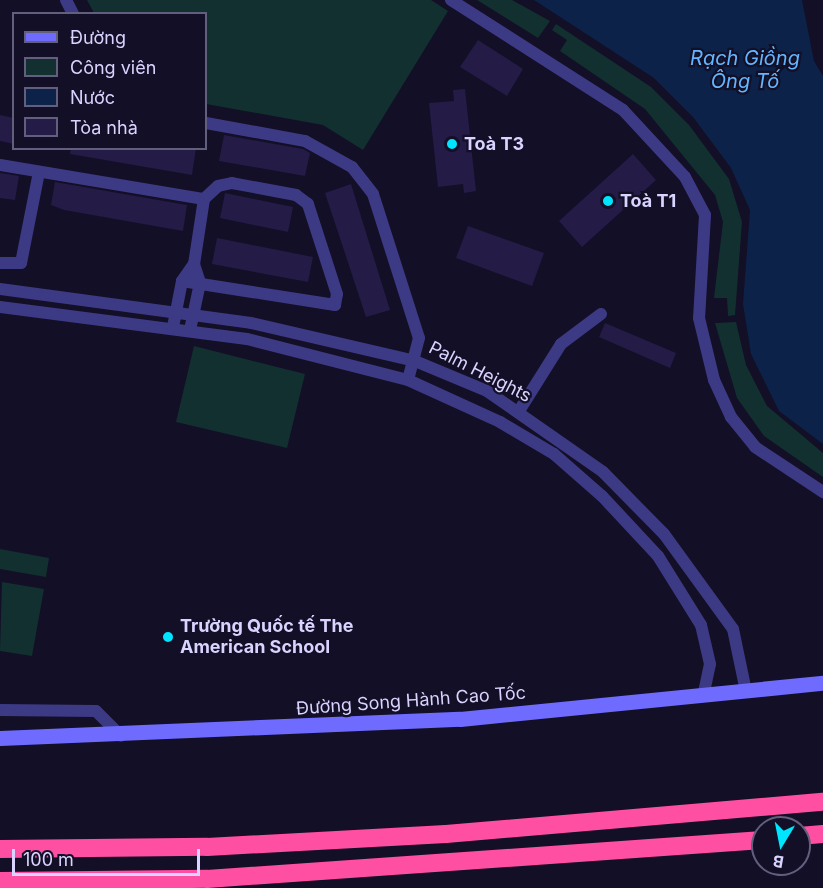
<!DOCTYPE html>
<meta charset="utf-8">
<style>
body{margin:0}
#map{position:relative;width:823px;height:888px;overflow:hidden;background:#130f26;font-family:Inter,sans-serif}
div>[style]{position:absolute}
.green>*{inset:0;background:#12302f}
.water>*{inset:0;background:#0c2248}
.building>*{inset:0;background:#241b47}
.minor>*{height:12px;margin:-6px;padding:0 6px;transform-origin:6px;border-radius:6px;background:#3d3a85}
.secondary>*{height:15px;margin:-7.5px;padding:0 7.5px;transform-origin:7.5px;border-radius:7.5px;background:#6f6bff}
.motorway>*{height:18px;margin:-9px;padding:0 9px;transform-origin:9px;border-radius:9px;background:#ff4fa3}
.dots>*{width:16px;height:16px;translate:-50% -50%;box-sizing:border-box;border:3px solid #130f26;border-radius:50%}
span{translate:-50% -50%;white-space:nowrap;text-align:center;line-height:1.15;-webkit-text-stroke:4.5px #130f26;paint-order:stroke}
.poi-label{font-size:18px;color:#d9d4ff;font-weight:700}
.left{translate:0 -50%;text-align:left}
.street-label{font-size:18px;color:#d9d4ff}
.water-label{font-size:20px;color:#62b6ff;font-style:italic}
.legend{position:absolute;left:12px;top:12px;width:195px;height:138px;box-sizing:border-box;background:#130f26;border:2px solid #625e7d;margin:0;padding:8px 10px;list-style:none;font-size:18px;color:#d9d4ff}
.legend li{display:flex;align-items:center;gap:12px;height:30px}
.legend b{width:30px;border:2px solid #625e7d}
.north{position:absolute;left:751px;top:816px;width:60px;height:60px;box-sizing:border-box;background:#130f26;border:2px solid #625e7d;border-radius:50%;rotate:190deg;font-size:16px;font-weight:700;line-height:24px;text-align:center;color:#d9d4ff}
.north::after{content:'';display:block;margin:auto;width:21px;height:27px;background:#00e5ff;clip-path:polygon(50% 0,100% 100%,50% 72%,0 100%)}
.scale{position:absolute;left:12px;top:849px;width:188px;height:27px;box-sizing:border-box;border:3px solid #d9d4ff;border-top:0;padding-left:8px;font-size:18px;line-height:21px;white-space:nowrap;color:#d9d4ff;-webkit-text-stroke:4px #130f26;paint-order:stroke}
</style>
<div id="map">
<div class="green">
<div style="clip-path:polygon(87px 0,431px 0,448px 11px,363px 150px,323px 125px,206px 104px,206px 14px,94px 13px)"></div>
<div style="clip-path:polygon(477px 0,512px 0,550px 21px,538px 38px)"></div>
<div style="clip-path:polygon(556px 24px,651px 87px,689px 125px,729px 179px,742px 222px,735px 315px,728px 316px,727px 298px,714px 298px,723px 222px,715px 195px,645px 109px,560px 51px,567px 40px,552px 30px)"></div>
<div style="clip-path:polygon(736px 322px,746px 365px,767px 406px,823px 453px,823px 477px,764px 436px,737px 398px,715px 323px)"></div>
<div style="clip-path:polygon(194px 346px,305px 374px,287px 448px,176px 422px)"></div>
<div style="clip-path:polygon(0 549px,49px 558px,46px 577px,0 569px)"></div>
<div style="clip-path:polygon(2px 582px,44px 589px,32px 656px,0 651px)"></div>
</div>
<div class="water">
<div style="clip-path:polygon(534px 0,802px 0,814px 61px,823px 76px,823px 444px,779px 411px,751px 354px,743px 304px,750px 210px,731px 168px,693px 117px,654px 78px)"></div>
</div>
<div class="building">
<div style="clip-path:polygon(478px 40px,523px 69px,507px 96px,460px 67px)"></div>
<div style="clip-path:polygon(465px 89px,476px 191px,464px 193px,463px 184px,438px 187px,429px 103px,454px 101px,453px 90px)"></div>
<div style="clip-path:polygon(0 115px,14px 118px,14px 144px,0 141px)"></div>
<div style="clip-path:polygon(224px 135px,303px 149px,310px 153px,305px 176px,219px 161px)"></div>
<div style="clip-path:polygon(71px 148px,196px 148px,192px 175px,70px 154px)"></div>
<div style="clip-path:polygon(633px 154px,656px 180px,582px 247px,559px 221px)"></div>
<div style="clip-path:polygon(0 173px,19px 176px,15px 200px,0 198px)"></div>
<div style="clip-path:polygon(55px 182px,187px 205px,183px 231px,64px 210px,51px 205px)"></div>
<div style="clip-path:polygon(351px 184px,390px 310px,366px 317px,325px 193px)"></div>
<div style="clip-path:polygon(225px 193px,293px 207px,288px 232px,220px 218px)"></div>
<div style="clip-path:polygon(468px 226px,544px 253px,532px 286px,456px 258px)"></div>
<div style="clip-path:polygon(217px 238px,313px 257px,308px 282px,212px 264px)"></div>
<div style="clip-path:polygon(605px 323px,676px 353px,670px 368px,599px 337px)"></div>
</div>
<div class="minor">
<div style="left:66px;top:0;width:16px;rotate:63deg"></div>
<div style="left:451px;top:0;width:204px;rotate:32.6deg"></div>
<div style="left:623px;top:110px;width:91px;rotate:47.2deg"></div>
<div style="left:685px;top:177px;width:43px;rotate:62.2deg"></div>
<div style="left:705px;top:215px;width:103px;rotate:93.3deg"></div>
<div style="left:699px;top:318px;width:64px;rotate:76.4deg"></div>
<div style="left:714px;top:380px;width:41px;rotate:65.3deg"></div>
<div style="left:731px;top:417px;width:38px;rotate:51deg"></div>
<div style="left:755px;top:447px;width:82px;rotate:33.5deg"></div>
<div style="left:206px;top:123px;width:101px;rotate:10.3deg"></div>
<div style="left:305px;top:141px;width:54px;rotate:29deg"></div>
<div style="left:352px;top:167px;width:34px;rotate:52deg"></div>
<div style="left:373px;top:194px;width:151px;rotate:72.3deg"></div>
<div style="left:419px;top:338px;width:43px;rotate:104.7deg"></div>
<div style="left:0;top:165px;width:207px;rotate:9.5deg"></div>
<div style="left:0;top:263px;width:21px"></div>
<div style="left:21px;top:263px;width:93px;rotate:-78.8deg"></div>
<div style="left:182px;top:281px;width:155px;rotate:8.9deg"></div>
<div style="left:335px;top:305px;width:11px;rotate:-80deg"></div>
<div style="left:337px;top:294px;width:95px;rotate:-107.9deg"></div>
<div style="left:308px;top:204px;width:15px;rotate:-143deg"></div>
<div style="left:296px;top:195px;width:65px;rotate:-169.4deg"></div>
<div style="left:232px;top:183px;width:14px;rotate:168deg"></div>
<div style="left:218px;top:186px;width:19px;rotate:137deg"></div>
<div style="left:204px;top:199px;width:66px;rotate:98.7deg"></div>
<div style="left:0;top:289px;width:253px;rotate:7.7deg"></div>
<div style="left:251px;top:323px;width:168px;rotate:13deg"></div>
<div style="left:415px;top:361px;width:78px;rotate:22.6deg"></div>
<div style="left:487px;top:391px;width:141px;rotate:34.9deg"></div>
<div style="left:603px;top:472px;width:87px;rotate:45.5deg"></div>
<div style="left:664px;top:534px;width:117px;rotate:54deg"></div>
<div style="left:733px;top:629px;width:63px;rotate:78.2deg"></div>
<div style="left:0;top:307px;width:249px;rotate:7.4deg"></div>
<div style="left:247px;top:339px;width:166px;rotate:14.3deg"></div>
<div style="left:408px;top:380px;width:101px;rotate:24.5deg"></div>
<div style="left:500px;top:422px;width:63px;rotate:30.7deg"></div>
<div style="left:554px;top:454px;width:64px;rotate:41.2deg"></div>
<div style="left:602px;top:496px;width:82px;rotate:47deg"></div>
<div style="left:658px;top:556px;width:81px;rotate:58.1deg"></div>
<div style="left:701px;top:625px;width:40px;rotate:77deg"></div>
<div style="left:710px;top:664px;width:33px;rotate:102deg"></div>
<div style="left:173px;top:327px;width:47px;rotate:-78.9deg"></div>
<div style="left:182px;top:281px;width:21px;rotate:-55deg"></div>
<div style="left:194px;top:264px;width:20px;rotate:72deg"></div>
<div style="left:200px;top:283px;width:48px;rotate:102deg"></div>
<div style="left:519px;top:411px;width:79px;rotate:-57.9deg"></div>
<div style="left:561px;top:344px;width:50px;rotate:-36.9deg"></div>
<div style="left:0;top:710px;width:96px;rotate:0.6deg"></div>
<div style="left:96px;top:711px;width:35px;rotate:45deg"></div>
</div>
<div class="secondary">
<div style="left:0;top:738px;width:460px;rotate:-2.4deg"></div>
<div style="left:460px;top:719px;width:365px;rotate:-5.7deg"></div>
</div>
<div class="motorway">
<div style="left:799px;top:836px;width:24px;rotate:-5deg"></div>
<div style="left:0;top:849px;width:207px;rotate:-0.6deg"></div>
<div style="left:207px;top:847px;width:239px;rotate:-3.1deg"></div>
<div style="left:446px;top:834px;width:378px;rotate:-4.9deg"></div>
<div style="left:0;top:881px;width:207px;rotate:-0.6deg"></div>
<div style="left:207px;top:879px;width:557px;rotate:-4.01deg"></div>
</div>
<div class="dots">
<div style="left:452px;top:144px;background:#00e5ff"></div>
<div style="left:608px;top:201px;background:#00e5ff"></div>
<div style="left:168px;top:637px;background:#00e5ff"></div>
</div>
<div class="poi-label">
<span class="left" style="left:464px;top:144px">Toà T3</span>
<span class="left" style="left:620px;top:201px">Toà T1</span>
<span class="left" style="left:180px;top:637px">Trường Quốc tế The<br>American School</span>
</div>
<div class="street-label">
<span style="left:480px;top:372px;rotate:27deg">Palm Heights</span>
<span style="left:411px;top:701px;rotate:-4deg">Đường Song Hành Cao Tốc</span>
</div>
<div class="water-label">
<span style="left:745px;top:70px">Rạch Giồng<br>Ông Tố</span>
</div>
<ul class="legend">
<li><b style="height:8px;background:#6f6bff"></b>Đường</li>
<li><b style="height:16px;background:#12302f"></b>Công viên</li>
<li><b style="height:16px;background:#0c2248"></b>Nước</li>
<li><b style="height:16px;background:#241b47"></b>Tòa nhà</li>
</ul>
<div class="north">B</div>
<div class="scale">100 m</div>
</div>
